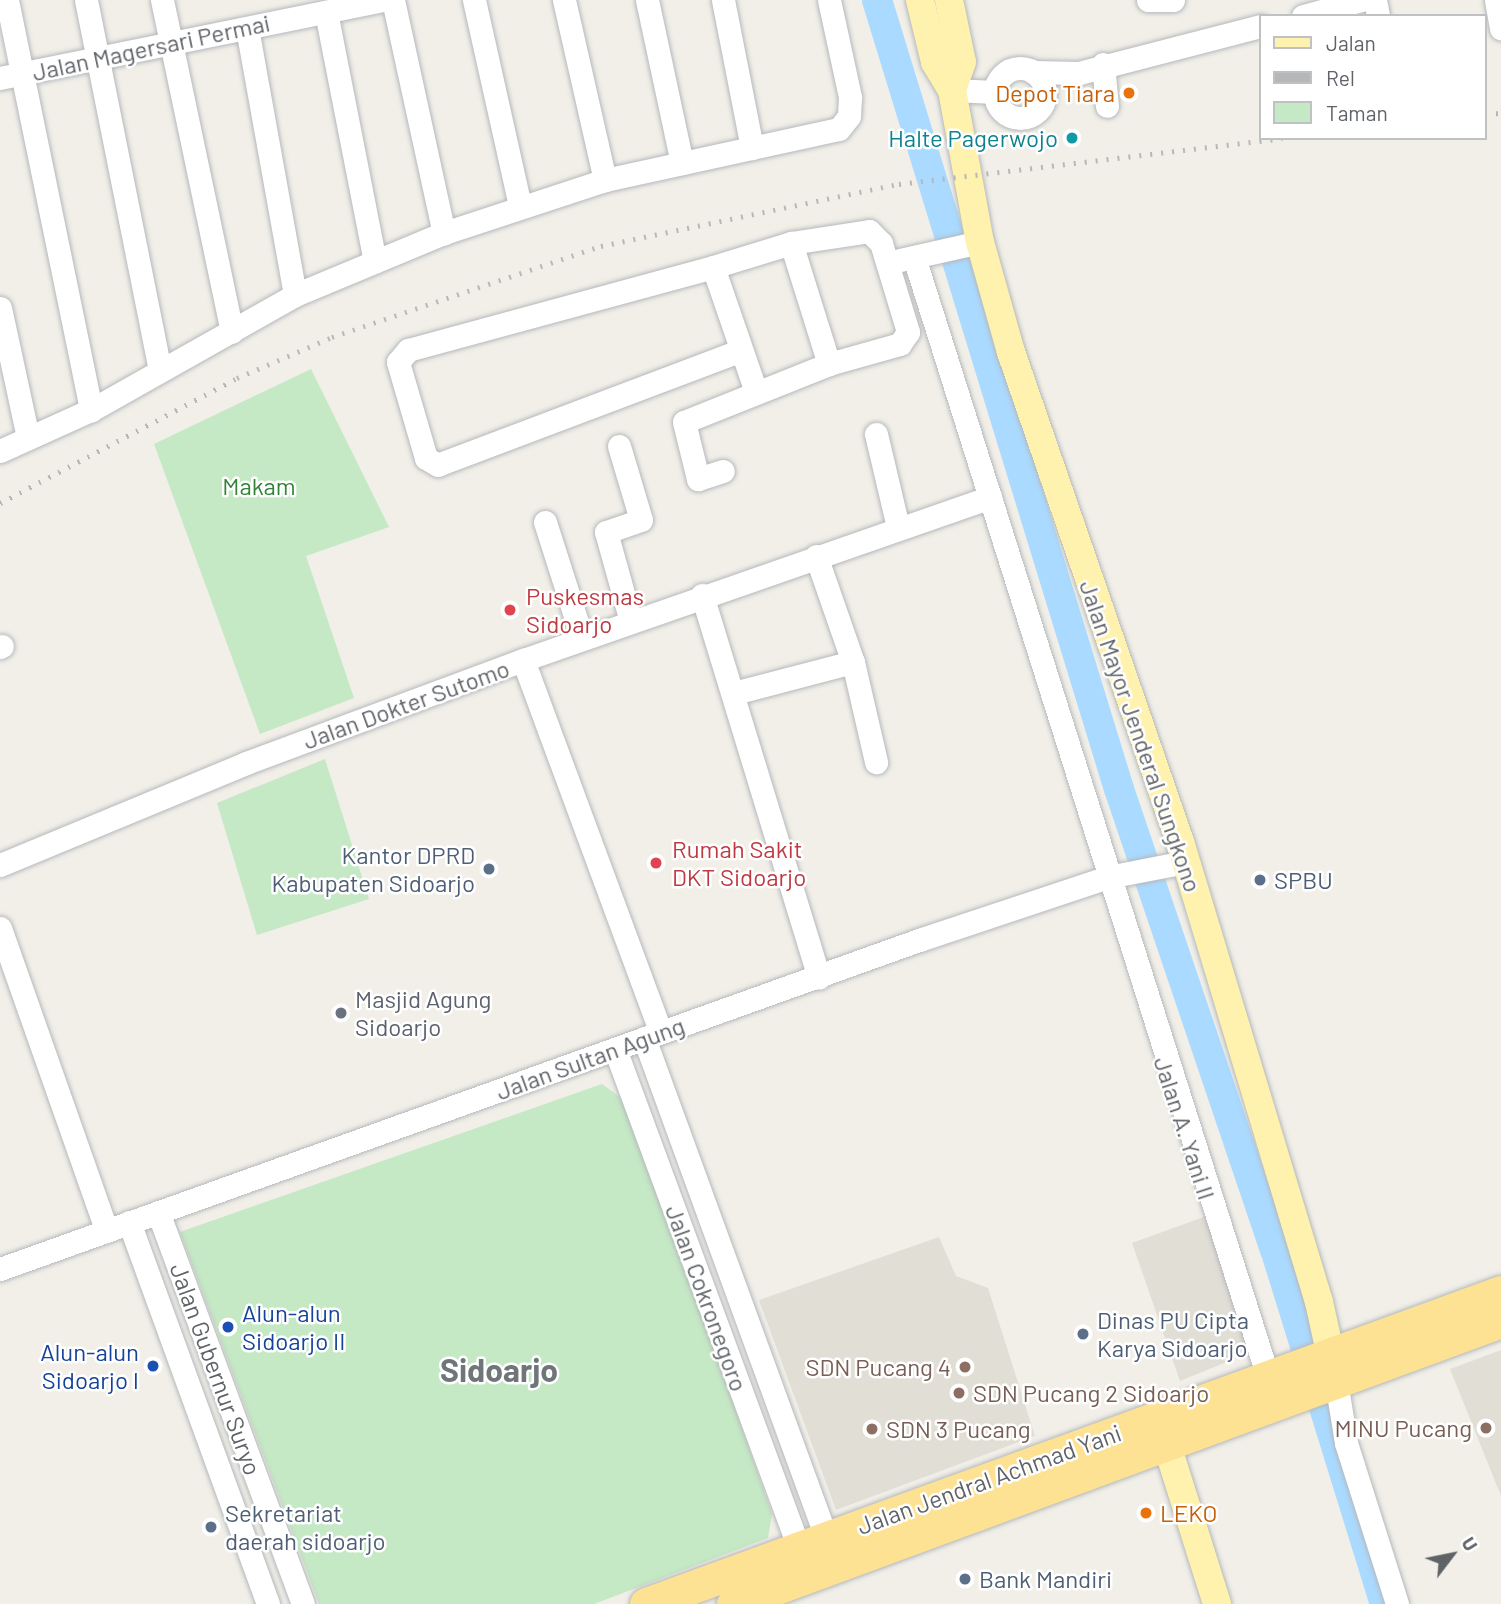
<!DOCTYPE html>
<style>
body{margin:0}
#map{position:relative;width:1501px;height:1604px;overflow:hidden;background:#f1efe8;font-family:Barlow,sans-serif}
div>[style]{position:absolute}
.education>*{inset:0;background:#e1ded6}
.green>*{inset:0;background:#c5e8c5}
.river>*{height:30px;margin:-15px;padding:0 15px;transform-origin:15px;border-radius:15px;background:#aadaff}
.roads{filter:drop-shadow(0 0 2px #b5b8bc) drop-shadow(0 0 2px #b5b8bc)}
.minor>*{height:23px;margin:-11.5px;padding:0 11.5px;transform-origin:11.5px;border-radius:11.5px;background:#fff}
.minor>.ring{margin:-11.5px;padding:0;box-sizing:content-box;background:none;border:23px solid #fff;border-radius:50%}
.major>*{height:28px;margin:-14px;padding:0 14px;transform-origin:14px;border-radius:14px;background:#fff2af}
.highway>*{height:33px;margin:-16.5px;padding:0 16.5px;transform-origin:16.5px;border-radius:16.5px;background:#fde293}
.rail>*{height:5px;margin-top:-2.5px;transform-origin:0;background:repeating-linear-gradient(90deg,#b6b7b8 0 2px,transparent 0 11px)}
.dots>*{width:19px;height:19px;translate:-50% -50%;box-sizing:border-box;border:4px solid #fff;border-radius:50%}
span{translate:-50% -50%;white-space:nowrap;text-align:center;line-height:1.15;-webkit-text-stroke:5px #fff;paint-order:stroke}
.street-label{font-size:24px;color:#5f6368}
.food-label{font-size:24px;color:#c56008}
.right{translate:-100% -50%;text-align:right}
.left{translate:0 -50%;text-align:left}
.culture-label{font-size:24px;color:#0d838f}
.park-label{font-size:24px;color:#348238}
.health-label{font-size:24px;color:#be3a42}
.service-label{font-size:24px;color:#4e5e75}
.worship-label{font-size:24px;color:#5b616d}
.transit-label{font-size:24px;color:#164399}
.education-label{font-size:24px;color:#785e54}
.district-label{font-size:32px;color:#70757a;font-weight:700}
.legend{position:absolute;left:1259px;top:14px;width:228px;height:126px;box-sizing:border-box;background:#fff;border:2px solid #bfc1c3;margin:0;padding:9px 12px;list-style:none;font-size:21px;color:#5f6368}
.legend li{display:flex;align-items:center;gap:14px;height:35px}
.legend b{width:35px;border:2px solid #bfc1c3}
.north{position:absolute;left:1417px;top:1520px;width:70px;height:70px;-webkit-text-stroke:5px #fff;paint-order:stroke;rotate:58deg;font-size:19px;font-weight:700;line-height:28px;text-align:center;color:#5f6368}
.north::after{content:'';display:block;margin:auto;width:24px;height:32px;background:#5f6368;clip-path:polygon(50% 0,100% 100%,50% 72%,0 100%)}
</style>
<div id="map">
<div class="education">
<div style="clip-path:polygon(1212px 1214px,1256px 1350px,1180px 1381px,1132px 1243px)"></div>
<div style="clip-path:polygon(939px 1237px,956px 1276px,988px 1288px,1035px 1436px,836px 1510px,759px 1300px)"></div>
<div style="clip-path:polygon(1501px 1350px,1501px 1496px,1450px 1369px)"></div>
</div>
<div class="green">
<div style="clip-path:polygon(311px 369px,389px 527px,306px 556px,354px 698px,260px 734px,154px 444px)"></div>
<div style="clip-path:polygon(325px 759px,369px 899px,257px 935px,217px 803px)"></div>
<div style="clip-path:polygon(602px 1084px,628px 1103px,772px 1514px,768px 1538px,594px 1604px,319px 1604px,180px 1232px)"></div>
</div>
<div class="river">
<div style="left:877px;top:0;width:825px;rotate:72.95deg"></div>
<div style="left:1119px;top:789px;width:486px;rotate:71.3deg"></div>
<div style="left:1275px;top:1249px;width:372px;rotate:72.8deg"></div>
</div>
<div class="roads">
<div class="minor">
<div style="left:7px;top:0;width:419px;rotate:78.4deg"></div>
<div style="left:86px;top:0;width:377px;rotate:78.7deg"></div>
<div style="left:162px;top:0;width:339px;rotate:78.1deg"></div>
<div style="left:393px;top:0;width:239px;rotate:77.7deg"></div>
<div style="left:444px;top:233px;width:169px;rotate:-18.2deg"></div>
<div style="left:605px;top:180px;width:239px;rotate:-12.3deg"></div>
<div style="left:839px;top:129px;width:16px;rotate:-52deg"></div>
<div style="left:849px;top:116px;width:19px;rotate:-87deg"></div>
<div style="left:850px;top:97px;width:99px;rotate:-102.2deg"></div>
<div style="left:474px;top:0;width:210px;rotate:77.4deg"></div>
<div style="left:564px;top:0;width:185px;rotate:77.2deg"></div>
<div style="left:647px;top:0;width:167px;rotate:77.9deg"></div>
<div style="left:723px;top:0;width:151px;rotate:78.9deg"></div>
<div style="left:1148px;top:0;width:25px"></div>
<div style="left:1375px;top:0;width:16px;rotate:79deg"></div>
<div style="left:1496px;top:0;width:29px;rotate:80deg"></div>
<div style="left:326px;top:12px;width:254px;rotate:78.9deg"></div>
<div style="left:1303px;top:16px;width:61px;rotate:-15.2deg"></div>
<div style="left:247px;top:28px;width:271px;rotate:79.8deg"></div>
<div style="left:1103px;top:64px;width:42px;rotate:84.6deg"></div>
<div class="ring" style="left:995px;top:68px;width:27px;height:27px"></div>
<div style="left:1033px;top:72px;width:46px;rotate:1.2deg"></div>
<div style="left:1079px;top:73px;width:188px;rotate:-14.5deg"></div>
<div style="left:0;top:78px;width:392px;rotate:-11.5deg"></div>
<div style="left:952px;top:90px;width:43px;rotate:2.7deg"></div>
<div style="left:791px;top:243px;width:127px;rotate:72.6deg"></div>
<div style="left:914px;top:257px;width:1175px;rotate:72.46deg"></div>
<div style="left:900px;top:260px;width:82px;rotate:-12.7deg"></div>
<div style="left:713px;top:267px;width:82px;rotate:-17.1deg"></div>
<div style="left:791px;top:243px;width:79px;rotate:-8.7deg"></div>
<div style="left:869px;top:231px;width:17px;rotate:45deg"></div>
<div style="left:881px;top:243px;width:93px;rotate:73.1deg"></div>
<div style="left:908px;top:332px;width:14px;rotate:124deg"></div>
<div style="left:900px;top:344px;width:74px;rotate:164.3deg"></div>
<div style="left:829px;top:364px;width:156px;rotate:158.2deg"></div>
<div style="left:684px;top:422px;width:59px;rotate:76.2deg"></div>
<div style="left:698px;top:479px;width:26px;rotate:-18deg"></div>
<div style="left:0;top:308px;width:133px;rotate:77.8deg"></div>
<div style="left:739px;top:351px;width:322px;rotate:159.3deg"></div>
<div style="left:438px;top:465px;width:14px;rotate:-150deg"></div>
<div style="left:426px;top:458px;width:100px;rotate:-106.3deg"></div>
<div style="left:398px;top:362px;width:16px;rotate:-50deg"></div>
<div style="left:408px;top:350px;width:316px;rotate:-15.2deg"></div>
<div style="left:713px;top:267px;width:132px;rotate:71deg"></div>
<div style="left:876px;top:434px;width:96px;rotate:76.7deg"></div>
<div style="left:619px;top:446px;width:77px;rotate:73.4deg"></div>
<div style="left:641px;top:520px;width:37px;rotate:161deg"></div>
<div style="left:606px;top:532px;width:89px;rotate:74.4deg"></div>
<div style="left:0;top:451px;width:100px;rotate:-24.3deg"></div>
<div style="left:91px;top:410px;width:234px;rotate:-29.4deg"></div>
<div style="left:295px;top:295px;width:161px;rotate:-22.6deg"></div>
<div style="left:545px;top:522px;width:119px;rotate:72.3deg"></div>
<div style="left:816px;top:556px;width:112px;rotate:70.8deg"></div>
<div style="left:853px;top:662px;width:103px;rotate:77deg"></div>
<div style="left:702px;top:595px;width:400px;rotate:73deg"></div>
<div style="left:0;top:647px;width:2px;rotate:-27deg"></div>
<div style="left:523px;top:660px;width:495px;rotate:-19.2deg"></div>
<div style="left:734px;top:693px;width:123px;rotate:-14.6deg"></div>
<div style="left:0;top:865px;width:266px;rotate:-22.5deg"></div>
<div style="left:246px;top:763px;width:296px;rotate:-20.4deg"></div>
<div style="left:523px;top:660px;width:395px;rotate:69.7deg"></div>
<div style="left:0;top:928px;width:321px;rotate:70.6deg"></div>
<div style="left:644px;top:1038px;width:531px;rotate:69.96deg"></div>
<div style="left:615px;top:1049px;width:532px;rotate:69.76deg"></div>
<div style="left:158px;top:1212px;width:418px;rotate:69.7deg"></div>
<div style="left:129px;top:1222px;width:407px;rotate:70deg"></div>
<div style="left:0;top:1269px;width:976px;rotate:-19.7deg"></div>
<div style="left:919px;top:940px;width:199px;rotate:-18.4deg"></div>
<div style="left:1108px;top:877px;width:78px;rotate:-11deg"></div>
<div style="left:1336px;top:1381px;width:63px;rotate:80.8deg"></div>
<div style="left:1346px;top:1443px;width:169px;rotate:72.4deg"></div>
</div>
<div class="major">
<div style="left:920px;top:0;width:64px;rotate:76.4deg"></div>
<div style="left:935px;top:62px;width:33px;rotate:59deg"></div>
<div style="left:952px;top:90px;width:155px;rotate:79.6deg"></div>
<div style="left:980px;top:242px;width:114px;rotate:74.3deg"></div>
<div style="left:1011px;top:352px;width:521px;rotate:70.97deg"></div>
<div style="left:1181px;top:845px;width:477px;rotate:73.2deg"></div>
<div style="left:1319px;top:1302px;width:75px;rotate:77.6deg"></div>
<div style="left:949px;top:0;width:63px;rotate:78.2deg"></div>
<div style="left:962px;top:62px;width:30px;rotate:110deg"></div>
<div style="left:1166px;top:1442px;width:170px;rotate:72.5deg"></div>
</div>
<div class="highway">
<div style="left:646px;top:1604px;width:910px;rotate:-20.05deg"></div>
<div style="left:733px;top:1604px;width:818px;rotate:-20.23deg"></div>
</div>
</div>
<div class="rail">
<div style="left:1485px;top:114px;width:16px;rotate:-4deg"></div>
<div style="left:0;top:503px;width:268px;rotate:-27.8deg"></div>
<div style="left:237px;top:378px;width:103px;rotate:-23.3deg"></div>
<div style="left:332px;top:337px;width:284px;rotate:-18.7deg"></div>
<div style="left:601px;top:246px;width:304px;rotate:-11.8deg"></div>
<div style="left:899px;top:184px;width:386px;rotate:-6.8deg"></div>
</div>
<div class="dots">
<div style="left:1129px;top:93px;background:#e8710a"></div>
<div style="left:1072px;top:138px;background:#0f9aa8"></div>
<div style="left:510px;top:610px;background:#e0444e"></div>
<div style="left:656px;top:863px;background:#e0444e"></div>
<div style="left:489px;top:869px;background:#5c6f8a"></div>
<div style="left:1260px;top:880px;background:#5c6f8a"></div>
<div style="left:341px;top:1013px;background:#6b7280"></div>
<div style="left:228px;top:1327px;background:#1a4fb4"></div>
<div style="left:1083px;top:1334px;background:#5c6f8a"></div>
<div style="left:153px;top:1366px;background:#1a4fb4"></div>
<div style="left:965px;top:1367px;background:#8d6e63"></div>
<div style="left:959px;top:1393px;background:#8d6e63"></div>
<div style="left:1486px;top:1428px;background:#8d6e63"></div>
<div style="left:872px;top:1429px;background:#8d6e63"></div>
<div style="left:1146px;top:1513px;background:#e8710a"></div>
<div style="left:211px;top:1527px;background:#5c6f8a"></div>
<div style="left:965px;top:1579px;background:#5c6f8a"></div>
</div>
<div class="street-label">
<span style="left:151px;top:47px;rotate:-12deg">Jalan Magersari Permai</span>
<span style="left:406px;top:704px;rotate:-20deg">Jalan Dokter Sutomo</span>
<span style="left:1141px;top:736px;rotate:71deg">Jalan Mayor Jenderal Sungkono</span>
<span style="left:590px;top:1058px;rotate:-20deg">Jalan Sultan Agung</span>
<span style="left:1185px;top:1128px;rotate:72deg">Jalan A. Yani II</span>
<span style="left:707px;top:1298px;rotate:70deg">Jalan Cokronegoro</span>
<span style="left:216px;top:1369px;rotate:70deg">Jalan Gubernur Suryo</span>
<span style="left:989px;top:1479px;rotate:-20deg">Jalan Jendral Achmad Yani</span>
</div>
<div class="food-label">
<span class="right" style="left:1115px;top:93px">Depot Tiara</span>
<span class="left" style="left:1160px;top:1513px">LEKO</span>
</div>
<div class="culture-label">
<span class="right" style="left:1058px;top:138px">Halte Pagerwojo</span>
</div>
<div class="park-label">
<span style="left:259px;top:486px">Makam</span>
</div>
<div class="health-label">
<span class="left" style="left:526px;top:610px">Puskesmas<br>Sidoarjo</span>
<span class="left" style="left:672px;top:863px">Rumah Sakit<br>DKT Sidoarjo</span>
</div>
<div class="service-label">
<span class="right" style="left:475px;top:869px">Kantor DPRD<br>Kabupaten Sidoarjo</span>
<span class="left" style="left:1274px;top:880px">SPBU</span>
<span class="left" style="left:1097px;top:1334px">Dinas PU Cipta<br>Karya Sidoarjo</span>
<span class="left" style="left:225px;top:1527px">Sekretariat<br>daerah sidoarjo</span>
<span class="left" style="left:979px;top:1579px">Bank Mandiri</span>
</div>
<div class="worship-label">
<span class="left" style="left:355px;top:1013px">Masjid Agung<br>Sidoarjo</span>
</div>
<div class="transit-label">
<span class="left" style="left:242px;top:1327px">Alun-alun<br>Sidoarjo II</span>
<span class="right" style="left:139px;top:1366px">Alun-alun<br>Sidoarjo I</span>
</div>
<div class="education-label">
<span class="right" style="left:951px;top:1367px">SDN Pucang 4</span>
<span class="left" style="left:973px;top:1393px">SDN Pucang 2 Sidoarjo</span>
<span class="right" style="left:1472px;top:1428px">MINU Pucang</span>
<span class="left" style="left:886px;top:1429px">SDN 3 Pucang</span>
</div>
<div class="district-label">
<span style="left:499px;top:1369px">Sidoarjo</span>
</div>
<ul class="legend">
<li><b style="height:9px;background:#fff2af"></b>Jalan</li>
<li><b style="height:9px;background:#b6b7b8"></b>Rel</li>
<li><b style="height:19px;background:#c5e8c5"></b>Taman</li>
</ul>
<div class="north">U</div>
</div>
